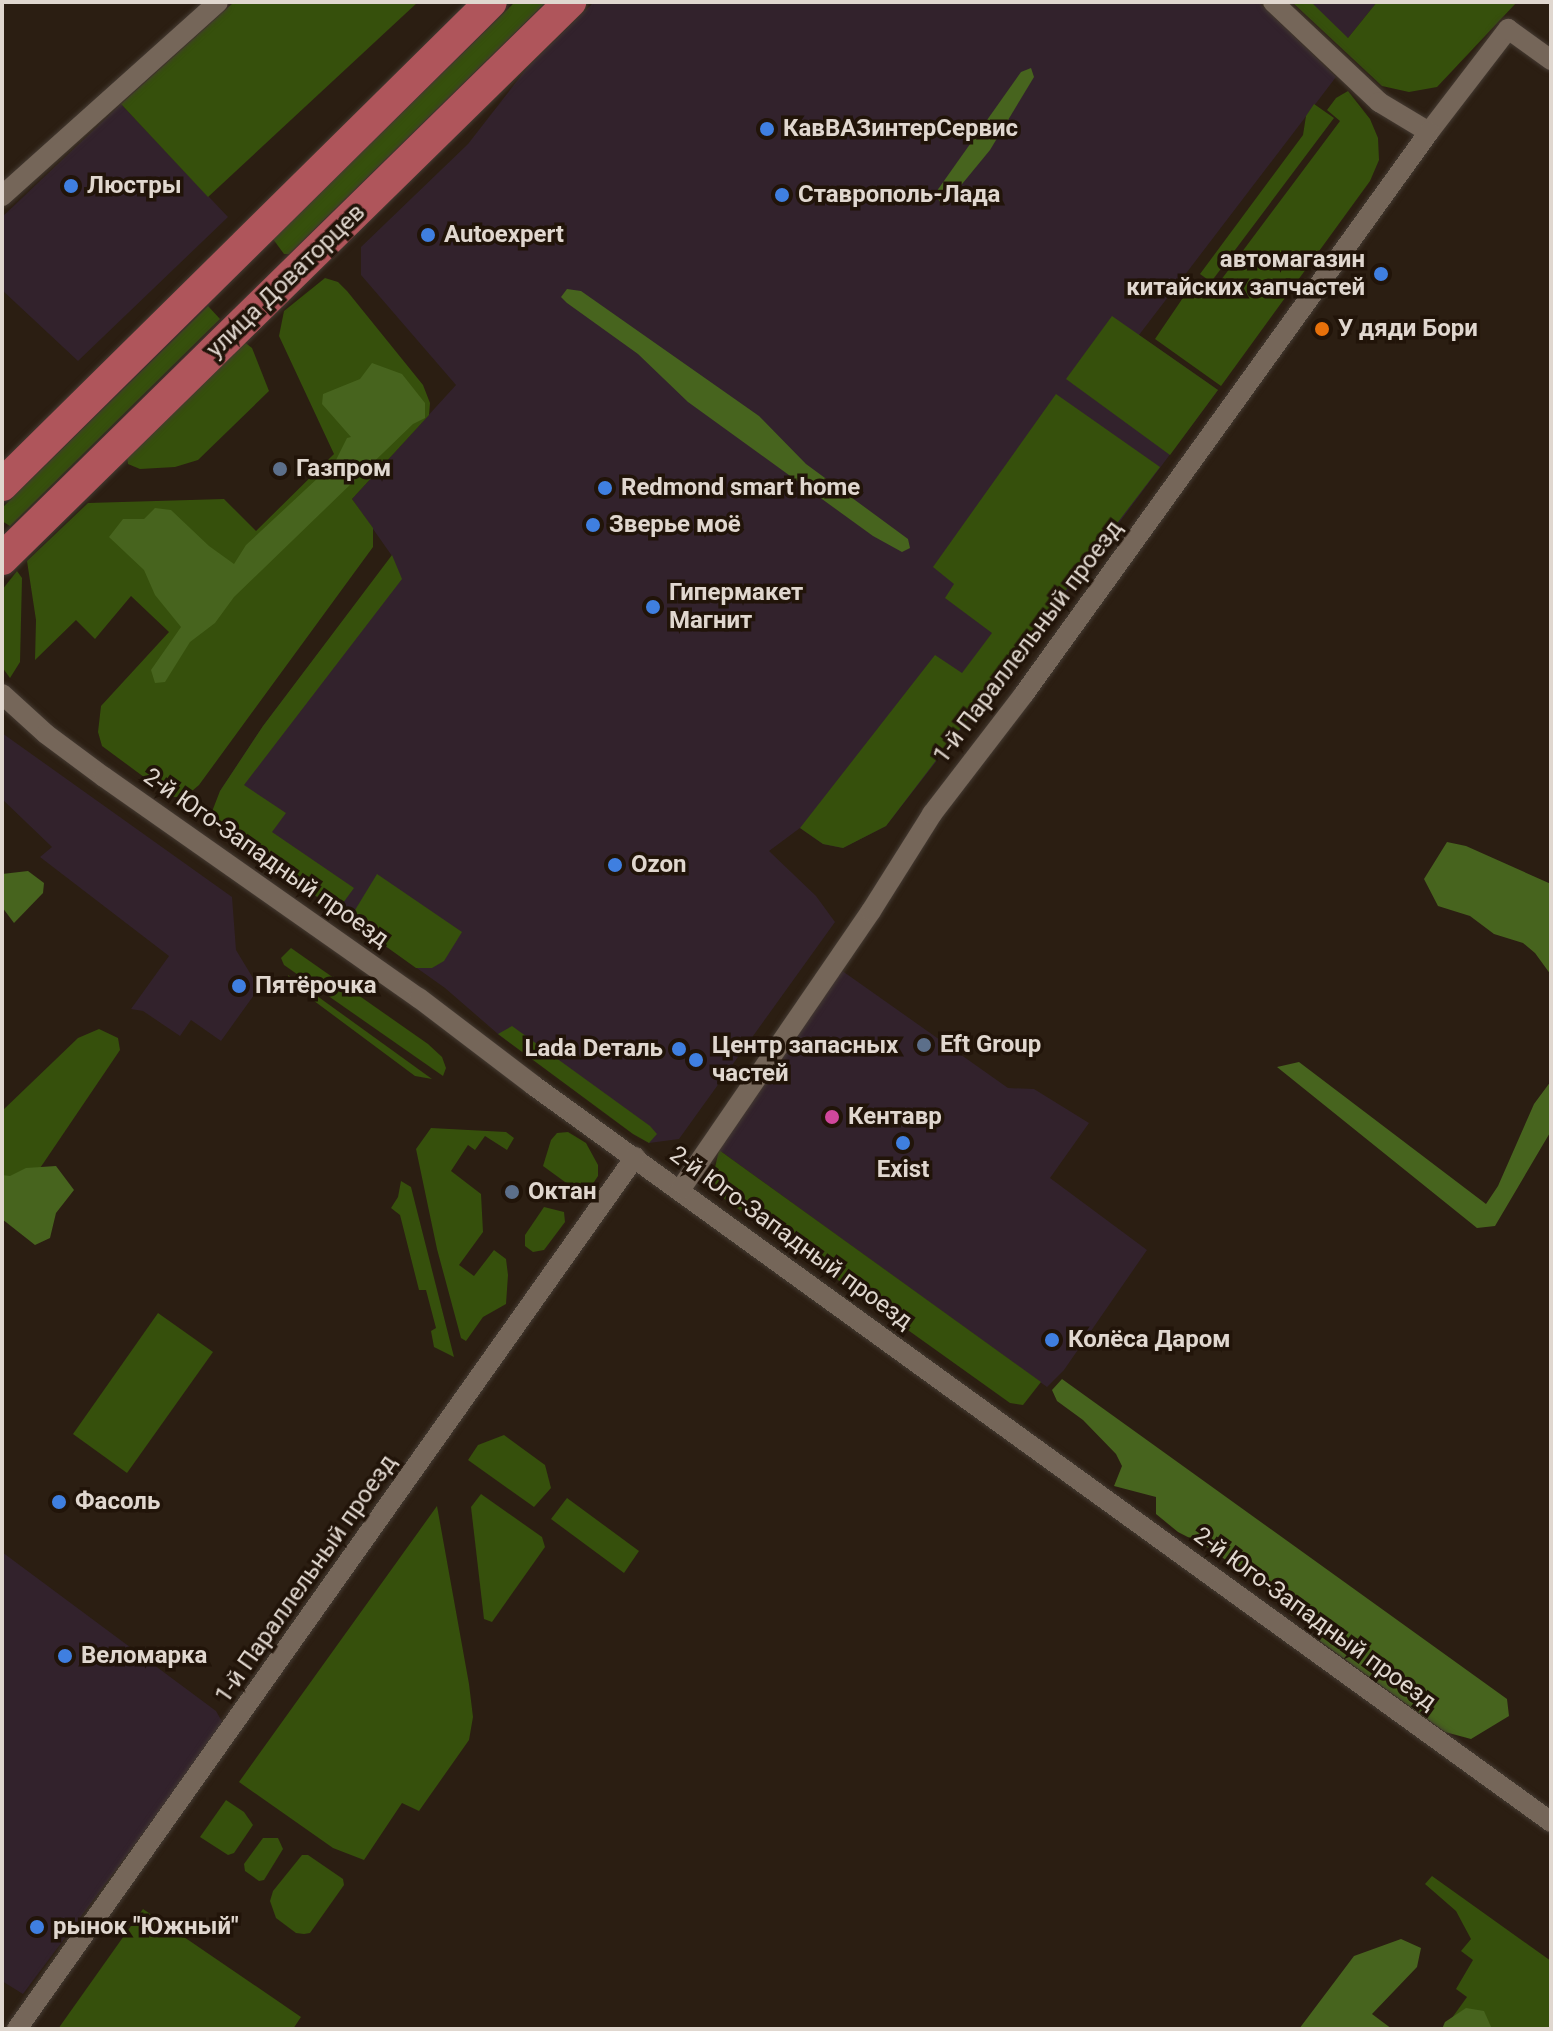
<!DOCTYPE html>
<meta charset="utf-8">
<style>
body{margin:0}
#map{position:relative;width:1553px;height:2031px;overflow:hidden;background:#2b1e12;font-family:Roboto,sans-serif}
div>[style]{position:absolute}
.commercial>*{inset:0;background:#32222c}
.green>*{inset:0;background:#36500c}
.forest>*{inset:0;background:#47641e}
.roads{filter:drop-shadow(0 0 2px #443a32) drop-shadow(0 0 2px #443a32)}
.street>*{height:20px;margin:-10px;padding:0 10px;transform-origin:10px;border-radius:10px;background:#756659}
.primary>*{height:32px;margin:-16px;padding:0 16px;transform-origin:16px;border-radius:16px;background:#af555b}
.dots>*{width:22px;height:22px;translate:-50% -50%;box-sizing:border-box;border:4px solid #211409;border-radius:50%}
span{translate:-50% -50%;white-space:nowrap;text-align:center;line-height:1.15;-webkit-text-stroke:7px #211409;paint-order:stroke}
.poi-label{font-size:24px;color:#e0d7cf;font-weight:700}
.left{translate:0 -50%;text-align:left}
.right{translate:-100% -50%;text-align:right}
.street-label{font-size:24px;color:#e0d7cf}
.frame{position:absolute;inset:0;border:4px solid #e0d7cf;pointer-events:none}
</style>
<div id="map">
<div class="commercial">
<div style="clip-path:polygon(594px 2px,1258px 2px,1336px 77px,1139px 335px,1218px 390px,1045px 622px,886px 826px,843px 848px,823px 844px,800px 828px,769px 851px,816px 896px,835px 922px,679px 1139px,649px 1143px,498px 1034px,445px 988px,221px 829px,213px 819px,220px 791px,263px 726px,392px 556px,352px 499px,456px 385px,361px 275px,361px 247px,468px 144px,527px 68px)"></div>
<div style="clip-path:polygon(1292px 2px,1377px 2px,1348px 38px)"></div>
<div style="clip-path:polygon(121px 104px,228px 217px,78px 361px,2px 290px,2px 217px)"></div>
<div style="clip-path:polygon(2px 733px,232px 897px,236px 950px,259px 988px,221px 1041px,191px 1020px,180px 1036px,143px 1011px,131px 1009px,169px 956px,40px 857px,52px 847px,2px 799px)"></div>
<div style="clip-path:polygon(841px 970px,1008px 1088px,1034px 1089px,1089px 1123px,1050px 1178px,1147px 1250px,1064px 1370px,1047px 1387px,719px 1150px,738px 1118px)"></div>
<div style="clip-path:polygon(2px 1552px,216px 1711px,224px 1725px,23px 1994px,2px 1981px)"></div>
</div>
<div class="green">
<div style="clip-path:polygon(234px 2px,418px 2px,208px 197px,121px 104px)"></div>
<div style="clip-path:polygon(515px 2px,546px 2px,289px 254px,284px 254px,273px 239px)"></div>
<div style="clip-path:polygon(1292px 2px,1311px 2px,1348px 38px,1377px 2px,1517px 2px,1437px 87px,1409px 92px,1382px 86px)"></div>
<div style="clip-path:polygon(1348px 91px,1370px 119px,1378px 138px,1379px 160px,1370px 181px,1221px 386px,1155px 339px,1193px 283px,1215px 288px,1340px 121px,1327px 110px,1336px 98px)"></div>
<div style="clip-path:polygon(1314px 104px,1334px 118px,1211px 282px,1200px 274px,1303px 135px,1306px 116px)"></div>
<div style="clip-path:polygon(325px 278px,338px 282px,347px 291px,423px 385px,430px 403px,429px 415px,352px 499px,373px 528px,373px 547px,199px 785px,185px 797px,171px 797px,102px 746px,98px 732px,101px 706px,169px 632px,131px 596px,95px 639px,76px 620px,35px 660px,36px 620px,27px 561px,88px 503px,224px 499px,256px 531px,334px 454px,279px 336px,284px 311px)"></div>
<div style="clip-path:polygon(208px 306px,220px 319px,10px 526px,2px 521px,2px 508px)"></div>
<div style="clip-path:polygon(1112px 316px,1218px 390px,1170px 455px,1066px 379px)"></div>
<div style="clip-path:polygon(243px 341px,252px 348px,269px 391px,198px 460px,175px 467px,140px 469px,128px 464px,127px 456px)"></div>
<div style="clip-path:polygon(1056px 394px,1160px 467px,886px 826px,843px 848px,823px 844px,800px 828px,935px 655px,962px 673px,992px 633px,945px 598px,954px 584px,933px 567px)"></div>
<div style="clip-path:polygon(392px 555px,402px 579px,244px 785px,286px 813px,272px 832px,354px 888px,337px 911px,221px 829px,213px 819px,213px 809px,220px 791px,263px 726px)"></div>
<div style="clip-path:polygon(17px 571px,22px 578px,20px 662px,10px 678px,2px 667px,2px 590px)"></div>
<div style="clip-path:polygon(377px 874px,462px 932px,444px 961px,432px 968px,416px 968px,349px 920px)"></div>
<div style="clip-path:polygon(291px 948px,428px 1044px,442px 1057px,446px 1068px,443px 1076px,284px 965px,281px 958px)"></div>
<div style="clip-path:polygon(288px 975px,432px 1079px,415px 1076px,290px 983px)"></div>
<div style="clip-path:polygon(512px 1026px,650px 1126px,657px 1134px,649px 1143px,633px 1134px,498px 1034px)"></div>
<div style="clip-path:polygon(99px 1029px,118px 1038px,120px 1050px,34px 1177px,2px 1184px,2px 1111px,78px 1038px)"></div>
<div style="clip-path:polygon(431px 1128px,506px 1132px,514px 1138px,507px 1150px,485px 1136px,475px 1150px,468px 1145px,451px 1171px,481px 1194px,483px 1232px,459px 1265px,474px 1276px,494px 1250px,506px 1259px,508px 1275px,506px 1304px,483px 1317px,466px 1341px,461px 1338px,437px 1249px,416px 1149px)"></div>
<div style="clip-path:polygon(568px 1132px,586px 1143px,598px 1165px,598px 1176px,588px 1191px,565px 1182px,543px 1166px,551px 1140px,557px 1133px)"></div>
<div style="clip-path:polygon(719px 1150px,1041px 1382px,1023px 1405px,1010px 1403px,719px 1195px,713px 1176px)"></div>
<div style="clip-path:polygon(401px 1181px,411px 1187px,454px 1357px,434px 1347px,431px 1331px,436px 1328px,426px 1290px,419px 1290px,400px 1215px,391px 1208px,398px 1197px)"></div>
<div style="clip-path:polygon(544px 1207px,564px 1212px,565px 1222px,544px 1250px,533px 1252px,525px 1246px,525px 1235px)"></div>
<div style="clip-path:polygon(158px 1313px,213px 1352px,127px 1473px,73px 1434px)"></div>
<div style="clip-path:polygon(504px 1435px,545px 1465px,551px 1488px,534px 1507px,468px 1460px,478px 1445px)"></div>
<div style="clip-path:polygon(481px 1494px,542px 1537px,545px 1547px,492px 1622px,484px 1619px,471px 1507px)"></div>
<div style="clip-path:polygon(567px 1498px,639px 1551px,624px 1573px,551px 1519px)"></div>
<div style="clip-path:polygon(437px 1506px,469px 1684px,473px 1717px,469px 1740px,419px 1811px,402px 1803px,364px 1860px,333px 1848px,239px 1782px)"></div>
<div style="clip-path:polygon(226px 1800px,244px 1812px,253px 1825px,234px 1853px,228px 1855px,200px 1837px)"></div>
<div style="clip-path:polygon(263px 1838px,278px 1838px,283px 1849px,264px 1880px,259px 1881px,245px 1871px,244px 1864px)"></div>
<div style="clip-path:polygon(302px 1855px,308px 1855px,343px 1879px,344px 1885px,310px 1933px,304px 1934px,296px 1933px,276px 1918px,270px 1901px,273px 1891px)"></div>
<div style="clip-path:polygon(1432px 1876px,1551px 1961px,1551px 2029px,1444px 2029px,1467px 1997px,1456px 1989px,1473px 1960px,1461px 1951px,1471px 1939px,1456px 1911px,1425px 1884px)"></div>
<div style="clip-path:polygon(143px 1909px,301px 2017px,293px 2029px,58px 2029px)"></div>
</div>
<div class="forest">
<div style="clip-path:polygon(1031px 68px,1034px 77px,990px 150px,944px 206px,934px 195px,1021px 72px)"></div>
<div style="clip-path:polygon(567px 289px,581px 291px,759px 416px,806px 464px,908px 539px,910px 548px,902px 552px,873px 536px,688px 402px,638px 354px,567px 303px,561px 297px)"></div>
<div style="clip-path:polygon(372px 363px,402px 374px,425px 403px,425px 418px,413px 424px,234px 597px,215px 623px,190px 642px,165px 682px,155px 683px,151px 670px,181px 627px,155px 595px,144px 570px,109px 537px,123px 519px,144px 519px,155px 508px,171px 510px,209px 546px,234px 564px,246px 545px,335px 462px,347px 438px,351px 437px,322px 404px,323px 394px,360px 379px)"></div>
<div style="clip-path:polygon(1447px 842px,1466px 846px,1551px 884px,1551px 975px,1535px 953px,1523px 943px,1494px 934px,1470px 916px,1438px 906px,1424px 879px)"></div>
<div style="clip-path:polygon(28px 871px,44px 883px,43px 893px,14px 923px,2px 907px,2px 874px)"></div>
<div style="clip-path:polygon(1299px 1062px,1486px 1204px,1498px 1186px,1534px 1104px,1551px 1081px,1551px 1131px,1495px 1226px,1477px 1228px,1277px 1067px)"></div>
<div style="clip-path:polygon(56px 1166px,74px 1190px,56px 1213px,50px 1238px,35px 1245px,2px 1219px,2px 1175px,10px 1176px,26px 1168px)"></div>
<div style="clip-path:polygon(1062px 1379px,1507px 1699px,1509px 1716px,1471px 1739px,1445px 1732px,1320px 1641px,1317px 1622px,1292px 1616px,1269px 1591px,1209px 1548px,1178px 1532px,1156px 1514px,1156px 1497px,1114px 1486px,1122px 1466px,1116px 1454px,1083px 1420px,1057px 1401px,1052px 1390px)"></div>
<div style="clip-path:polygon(1401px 1939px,1421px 1948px,1417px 1967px,1372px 2014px,1392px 2029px,1299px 2029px,1354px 1956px)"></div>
<div style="clip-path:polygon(1466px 2008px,1484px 2011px,1492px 2029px,1442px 2029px,1445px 2022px)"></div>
</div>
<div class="roads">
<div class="street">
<div style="left:1273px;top:2px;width:146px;rotate:43.3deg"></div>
<div style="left:1379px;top:102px;width:58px;rotate:31deg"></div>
<div style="left:1429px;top:132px;width:130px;rotate:-52.5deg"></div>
<div style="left:1508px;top:29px;width:53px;rotate:35.8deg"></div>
<div style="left:2px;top:196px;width:290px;rotate:-41.9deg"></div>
<div style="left:2px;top:694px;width:59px;rotate:42.3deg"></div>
<div style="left:46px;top:734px;width:72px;rotate:36.6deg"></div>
<div style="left:104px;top:777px;width:385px;rotate:35.1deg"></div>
<div style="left:419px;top:998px;width:143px;rotate:37.3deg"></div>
<div style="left:533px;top:1085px;width:1257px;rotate:35.9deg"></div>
<div style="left:680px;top:1190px;width:338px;rotate:-55.6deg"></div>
<div style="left:871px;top:911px;width:115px;rotate:-57.8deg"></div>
<div style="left:932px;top:814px;width:151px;rotate:-52.5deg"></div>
<div style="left:1024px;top:694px;width:693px;rotate:-54.22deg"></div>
<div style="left:17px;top:2029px;width:1069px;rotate:-54.67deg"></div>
</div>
<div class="primary">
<div style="left:2px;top:485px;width:687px;rotate:-44.65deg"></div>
<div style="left:2px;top:559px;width:796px;rotate:-44.44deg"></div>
</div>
</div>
<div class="dots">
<div style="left:767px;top:129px;background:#3f7fe0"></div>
<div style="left:71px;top:186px;background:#3f7fe0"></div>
<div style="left:782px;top:195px;background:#3f7fe0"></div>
<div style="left:428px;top:235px;background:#3f7fe0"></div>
<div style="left:1381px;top:274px;background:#3f7fe0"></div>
<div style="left:1322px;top:329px;background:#e8710a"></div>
<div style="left:280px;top:469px;background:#5c6f8a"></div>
<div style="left:605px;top:488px;background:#3f7fe0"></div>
<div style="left:593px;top:525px;background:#3f7fe0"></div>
<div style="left:653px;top:607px;background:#3f7fe0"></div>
<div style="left:615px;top:865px;background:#3f7fe0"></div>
<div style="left:239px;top:986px;background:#3f7fe0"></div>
<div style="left:924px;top:1045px;background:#5c6f8a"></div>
<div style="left:679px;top:1049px;background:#3f7fe0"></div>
<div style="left:696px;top:1060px;background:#3f7fe0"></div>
<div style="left:832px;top:1117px;background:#d1479c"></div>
<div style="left:903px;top:1143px;background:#3f7fe0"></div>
<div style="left:512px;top:1192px;background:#5c6f8a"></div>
<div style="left:1052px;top:1340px;background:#3f7fe0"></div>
<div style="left:59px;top:1502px;background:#3f7fe0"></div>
<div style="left:65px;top:1656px;background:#3f7fe0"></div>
<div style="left:37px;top:1927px;background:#3f7fe0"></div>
</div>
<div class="poi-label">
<span class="left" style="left:783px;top:129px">КавВАЗинтерСервис</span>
<span class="left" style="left:87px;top:186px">Люстры</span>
<span class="left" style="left:798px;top:195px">Ставрополь-Лада</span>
<span class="left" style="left:444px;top:235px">Autoexpert</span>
<span class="right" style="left:1365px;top:274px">автомагазин<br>китайских запчастей</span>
<span class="left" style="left:1338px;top:329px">У дяди Бори</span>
<span class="left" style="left:296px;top:469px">Газпром</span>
<span class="left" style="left:621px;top:488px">Redmond smart home</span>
<span class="left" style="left:609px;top:525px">Зверье моё</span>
<span class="left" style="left:669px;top:607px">Гипермакет<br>Магнит</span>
<span class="left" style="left:631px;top:865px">Ozon</span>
<span class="left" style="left:255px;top:986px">Пятёрочка</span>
<span class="left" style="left:940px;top:1045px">Eft Group</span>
<span class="left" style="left:712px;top:1060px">Центр запасных<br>частей</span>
<span class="right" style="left:663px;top:1049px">Lada Dеталь</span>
<span class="left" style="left:848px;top:1117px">Кентавр</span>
<span style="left:903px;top:1170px">Exist</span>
<span class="left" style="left:528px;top:1192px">Октан</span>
<span class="left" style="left:1068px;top:1340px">Колёса Даром</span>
<span class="left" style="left:75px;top:1502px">Фасоль</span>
<span class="left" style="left:81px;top:1656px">Веломарка</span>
<span class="left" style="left:53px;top:1927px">рынок "Южный"</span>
</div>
<div class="street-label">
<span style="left:286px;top:281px;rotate:-44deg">улица Доваторцев</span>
<span style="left:1028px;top:642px;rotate:-53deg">1-й Параллельный проезд</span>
<span style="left:266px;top:858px;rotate:35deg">2-й Юго-Западный проезд</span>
<span style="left:791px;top:1238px;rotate:36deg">2-й Юго-Западный проезд</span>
<span style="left:306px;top:1579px;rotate:-55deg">1-й Параллельный проезд</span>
<span style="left:1315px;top:1619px;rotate:36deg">2-й Юго-Западный проезд</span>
</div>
<div class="frame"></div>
</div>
